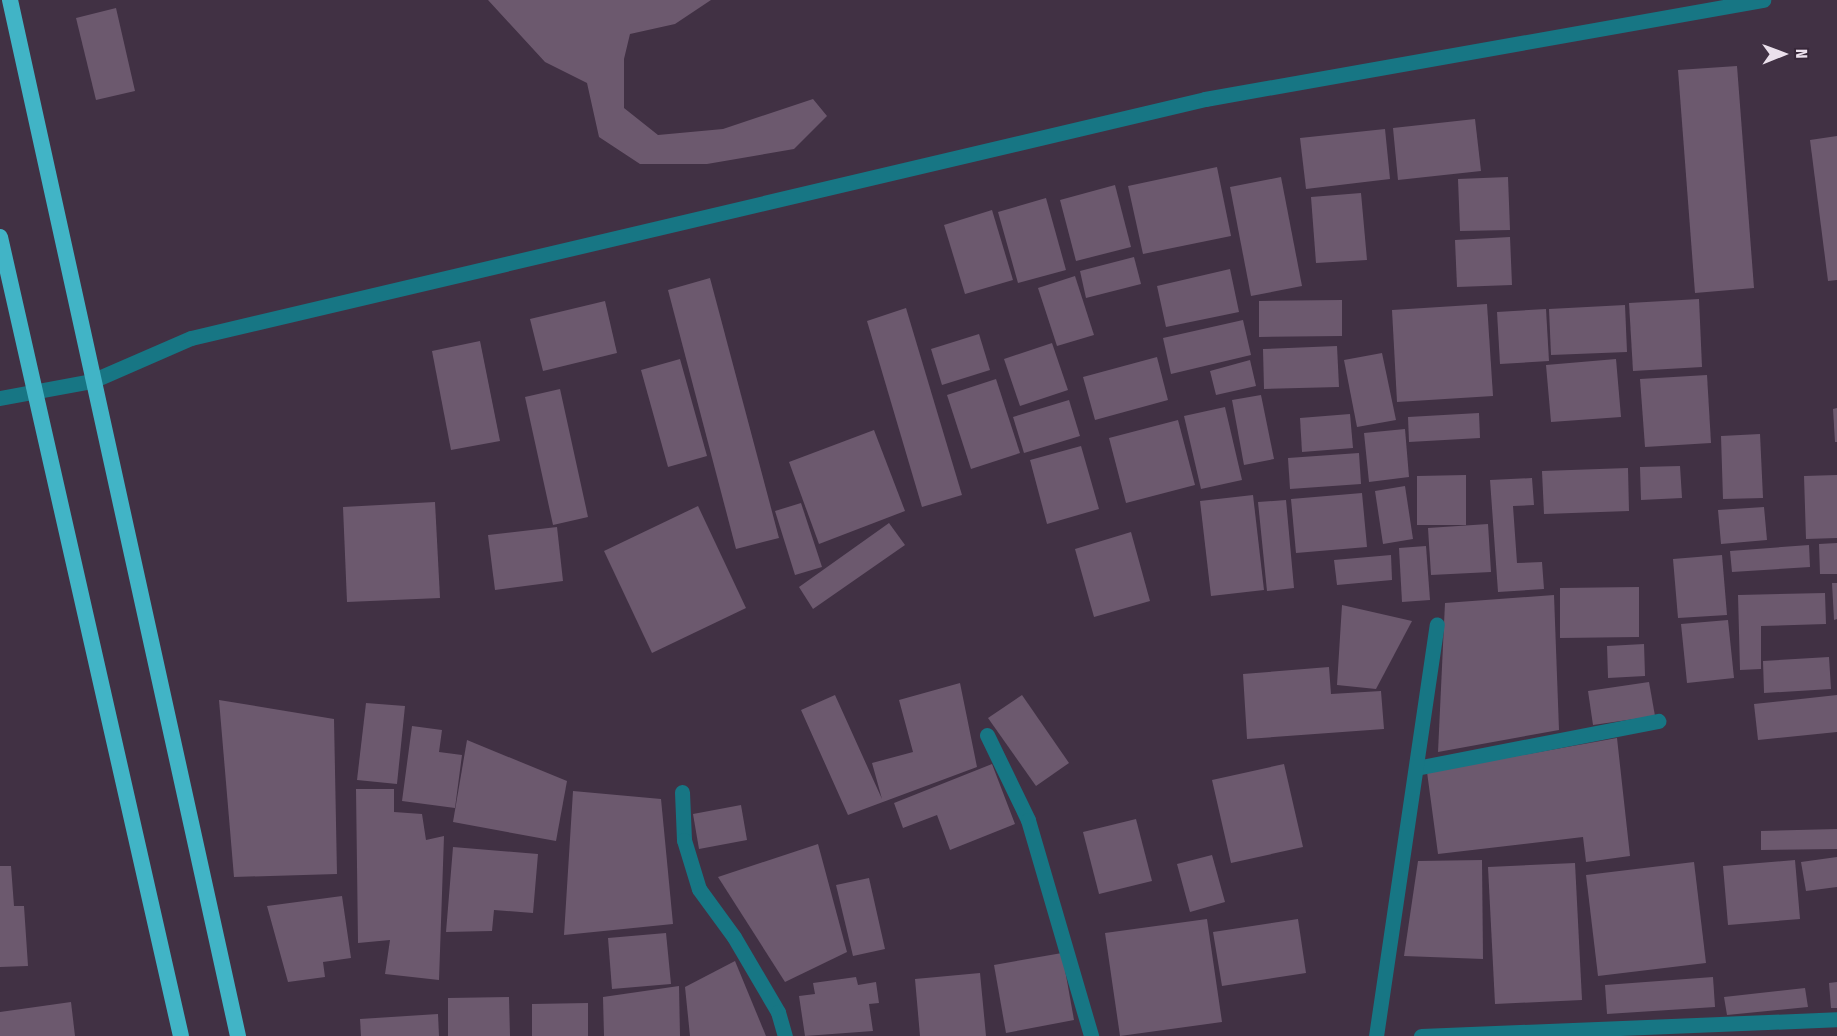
<!DOCTYPE html>
<style>
body{margin:0}
#map{position:relative;width:1837px;height:1036px;overflow:hidden;background:#413144;font-family:"Fira Sans Condensed",sans-serif}
div>[style]{position:absolute}
.building>*{inset:0;background:#6c596e}
.minor>*{height:15px;margin:-7.5px;padding:0 7.5px;transform-origin:7.5px;border-radius:7.5px;background:#177684}
.trunk>*{height:16px;margin:-8px;padding:0 8px;transform-origin:8px;border-radius:8px;background:#41b4c6}
span{translate:-50% -50%;white-space:nowrap;text-align:center;line-height:1.15;-webkit-text-stroke:6px #372739;paint-order:stroke}
.north{position:absolute;left:1753px;top:24px;width:60px;height:60px;-webkit-text-stroke:4px #372739;paint-order:stroke;rotate:89deg;font-size:16px;font-weight:700;line-height:24px;text-align:center;color:#ebe0ec}
.north::after{content:'';display:block;margin:auto;width:21px;height:27px;background:#ebe0ec;clip-path:polygon(50% 0,100% 100%,50% 72%,0 100%)}
</style>
<div id="map">
<div class="building">
<div style="clip-path:polygon(488px 0,711px 0,675px 24px,630px 34px,624px 59px,624px 108px,658px 135px,723px 129px,813px 99px,827px 116px,794px 149px,707px 164px,640px 164px,599px 137px,587px 83px,545px 62px)"></div>
<div style="clip-path:polygon(116px 8px,135px 91px,96px 100px,76px 18px)"></div>
<div style="clip-path:polygon(1737px 66px,1754px 288px,1695px 293px,1678px 70px)"></div>
<div style="clip-path:polygon(1475px 119px,1481px 171px,1398px 180px,1393px 128px)"></div>
<div style="clip-path:polygon(1385px 129px,1390px 179px,1306px 189px,1300px 138px)"></div>
<div style="clip-path:polygon(1837px 136px,1837px 280px,1828px 281px,1810px 140px)"></div>
<div style="clip-path:polygon(1217px 167px,1231px 236px,1143px 254px,1128px 186px)"></div>
<div style="clip-path:polygon(1281px 177px,1302px 286px,1251px 296px,1230px 187px)"></div>
<div style="clip-path:polygon(1508px 177px,1510px 230px,1460px 231px,1458px 179px)"></div>
<div style="clip-path:polygon(1115px 185px,1131px 247px,1076px 261px,1060px 200px)"></div>
<div style="clip-path:polygon(1361px 193px,1367px 260px,1316px 263px,1311px 197px)"></div>
<div style="clip-path:polygon(1046px 198px,1066px 270px,1018px 283px,998px 212px)"></div>
<div style="clip-path:polygon(992px 210px,1013px 280px,965px 294px,944px 225px)"></div>
<div style="clip-path:polygon(1510px 237px,1512px 285px,1457px 287px,1455px 240px)"></div>
<div style="clip-path:polygon(1134px 257px,1141px 284px,1086px 298px,1080px 271px)"></div>
<div style="clip-path:polygon(1230px 269px,1239px 312px,1166px 327px,1157px 286px)"></div>
<div style="clip-path:polygon(1075px 276px,1094px 335px,1057px 346px,1038px 288px)"></div>
<div style="clip-path:polygon(710px 278px,779px 538px,736px 549px,668px 290px)"></div>
<div style="clip-path:polygon(1699px 299px,1702px 367px,1633px 371px,1629px 303px)"></div>
<div style="clip-path:polygon(1342px 300px,1342px 336px,1259px 337px,1259px 301px)"></div>
<div style="clip-path:polygon(605px 301px,617px 353px,543px 371px,530px 319px)"></div>
<div style="clip-path:polygon(1487px 304px,1493px 396px,1397px 402px,1392px 310px)"></div>
<div style="clip-path:polygon(1625px 305px,1627px 352px,1551px 355px,1549px 309px)"></div>
<div style="clip-path:polygon(906px 308px,962px 495px,922px 507px,867px 321px)"></div>
<div style="clip-path:polygon(1546px 309px,1549px 361px,1500px 364px,1497px 312px)"></div>
<div style="clip-path:polygon(1243px 320px,1251px 355px,1171px 374px,1163px 338px)"></div>
<div style="clip-path:polygon(979px 334px,990px 370px,942px 385px,931px 349px)"></div>
<div style="clip-path:polygon(480px 341px,500px 441px,451px 450px,432px 351px)"></div>
<div style="clip-path:polygon(1052px 343px,1068px 390px,1020px 406px,1004px 359px)"></div>
<div style="clip-path:polygon(1337px 346px,1339px 387px,1264px 389px,1263px 349px)"></div>
<div style="clip-path:polygon(1382px 353px,1396px 420px,1357px 427px,1344px 360px)"></div>
<div style="clip-path:polygon(1157px 357px,1168px 400px,1095px 420px,1083px 377px)"></div>
<div style="clip-path:polygon(680px 359px,707px 456px,668px 467px,641px 370px)"></div>
<div style="clip-path:polygon(1616px 359px,1621px 417px,1551px 422px,1546px 365px)"></div>
<div style="clip-path:polygon(1250px 360px,1256px 386px,1216px 395px,1210px 371px)"></div>
<div style="clip-path:polygon(1707px 375px,1711px 443px,1645px 447px,1640px 379px)"></div>
<div style="clip-path:polygon(996px 379px,1020px 453px,971px 469px,947px 395px)"></div>
<div style="clip-path:polygon(560px 389px,588px 517px,553px 525px,525px 397px)"></div>
<div style="clip-path:polygon(1261px 395px,1274px 459px,1244px 465px,1232px 400px)"></div>
<div style="clip-path:polygon(1069px 400px,1080px 436px,1024px 453px,1013px 417px)"></div>
<div style="clip-path:polygon(1225px 407px,1242px 480px,1201px 489px,1184px 416px)"></div>
<div style="clip-path:polygon(1837px 408px,1837px 442px,1835px 442px,1833px 409px)"></div>
<div style="clip-path:polygon(1479px 413px,1480px 438px,1409px 442px,1408px 417px)"></div>
<div style="clip-path:polygon(1350px 414px,1353px 448px,1302px 452px,1300px 418px)"></div>
<div style="clip-path:polygon(1178px 420px,1195px 485px,1126px 503px,1109px 438px)"></div>
<div style="clip-path:polygon(1405px 429px,1409px 477px,1369px 482px,1364px 433px)"></div>
<div style="clip-path:polygon(874px 430px,905px 511px,819px 544px,789px 462px)"></div>
<div style="clip-path:polygon(1760px 434px,1763px 498px,1723px 499px,1721px 436px)"></div>
<div style="clip-path:polygon(1081px 446px,1099px 509px,1047px 524px,1030px 460px)"></div>
<div style="clip-path:polygon(1359px 453px,1361px 484px,1290px 489px,1288px 458px)"></div>
<div style="clip-path:polygon(1680px 466px,1682px 498px,1641px 500px,1640px 467px)"></div>
<div style="clip-path:polygon(1628px 468px,1629px 511px,1544px 514px,1542px 471px)"></div>
<div style="clip-path:polygon(1466px 475px,1466px 525px,1417px 525px,1417px 476px)"></div>
<div style="clip-path:polygon(1837px 475px,1837px 538px,1806px 539px,1804px 476px)"></div>
<div style="clip-path:polygon(1532px 478px,1534px 505px,1513px 506px,1517px 563px,1542px 562px,1544px 589px,1498px 592px,1490px 480px)"></div>
<div style="clip-path:polygon(1405px 486px,1413px 539px,1383px 544px,1375px 491px)"></div>
<div style="clip-path:polygon(1362px 493px,1367px 547px,1296px 553px,1291px 499px)"></div>
<div style="clip-path:polygon(1253px 495px,1264px 590px,1211px 596px,1200px 501px)"></div>
<div style="clip-path:polygon(1286px 500px,1294px 588px,1267px 591px,1258px 502px)"></div>
<div style="clip-path:polygon(435px 502px,440px 598px,347px 602px,343px 507px)"></div>
<div style="clip-path:polygon(801px 503px,822px 567px,795px 575px,775px 511px)"></div>
<div style="clip-path:polygon(698px 506px,746px 608px,652px 653px,604px 551px)"></div>
<div style="clip-path:polygon(1764px 507px,1767px 540px,1721px 544px,1718px 510px)"></div>
<div style="clip-path:polygon(889px 523px,905px 545px,813px 609px,799px 587px)"></div>
<div style="clip-path:polygon(1488px 524px,1491px 572px,1431px 575px,1428px 528px)"></div>
<div style="clip-path:polygon(557px 527px,563px 581px,495px 590px,488px 535px)"></div>
<div style="clip-path:polygon(1131px 532px,1150px 601px,1094px 617px,1075px 549px)"></div>
<div style="clip-path:polygon(1837px 543px,1837px 574px,1820px 574px,1819px 544px)"></div>
<div style="clip-path:polygon(1809px 545px,1810px 567px,1732px 572px,1730px 551px)"></div>
<div style="clip-path:polygon(1426px 546px,1430px 600px,1402px 602px,1399px 548px)"></div>
<div style="clip-path:polygon(1391px 555px,1392px 580px,1337px 585px,1334px 560px)"></div>
<div style="clip-path:polygon(1722px 555px,1727px 615px,1678px 618px,1673px 559px)"></div>
<div style="clip-path:polygon(1832px 583px,1837px 583px,1837px 619px,1834px 620px)"></div>
<div style="clip-path:polygon(1639px 587px,1639px 637px,1560px 638px,1560px 588px)"></div>
<div style="clip-path:polygon(1825px 593px,1826px 624px,1761px 626px,1761px 669px,1740px 670px,1738px 595px)"></div>
<div style="clip-path:polygon(1554px 595px,1559px 730px,1438px 752px,1445px 603px)"></div>
<div style="clip-path:polygon(1342px 605px,1412px 621px,1376px 689px,1337px 685px)"></div>
<div style="clip-path:polygon(1728px 620px,1734px 678px,1687px 683px,1681px 624px)"></div>
<div style="clip-path:polygon(1644px 644px,1645px 676px,1608px 678px,1607px 646px)"></div>
<div style="clip-path:polygon(1829px 657px,1831px 689px,1764px 693px,1763px 661px)"></div>
<div style="clip-path:polygon(1329px 667px,1331px 694px,1381px 691px,1384px 729px,1247px 739px,1243px 674px)"></div>
<div style="clip-path:polygon(1649px 682px,1655px 716px,1593px 725px,1588px 691px)"></div>
<div style="clip-path:polygon(960px 683px,977px 767px,848px 815px,801px 710px,835px 695px,882px 799px,872px 763px,913px 752px,899px 700px)"></div>
<div style="clip-path:polygon(1022px 695px,1069px 763px,1036px 786px,988px 718px)"></div>
<div style="clip-path:polygon(1837px 695px,1837px 732px,1758px 740px,1754px 704px)"></div>
<div style="clip-path:polygon(219px 700px,334px 719px,337px 874px,234px 877px)"></div>
<div style="clip-path:polygon(366px 703px,405px 706px,397px 784px,357px 780px)"></div>
<div style="clip-path:polygon(412px 726px,442px 730px,439px 752px,462px 755px,455px 808px,402px 801px)"></div>
<div style="clip-path:polygon(1617px 738px,1630px 856px,1586px 862px,1583px 837px,1438px 854px,1427px 772px)"></div>
<div style="clip-path:polygon(467px 740px,567px 781px,556px 841px,453px 822px)"></div>
<div style="clip-path:polygon(992px 764px,1015px 824px,950px 850px,937px 815px,903px 828px,894px 803px)"></div>
<div style="clip-path:polygon(1284px 764px,1303px 847px,1231px 863px,1212px 780px)"></div>
<div style="clip-path:polygon(356px 789px,394px 789px,394px 812px,422px 814px,426px 840px,444px 836px,439px 980px,385px 974px,390px 940px,358px 943px)"></div>
<div style="clip-path:polygon(573px 791px,661px 799px,673px 924px,564px 935px)"></div>
<div style="clip-path:polygon(741px 805px,747px 840px,699px 849px,693px 814px)"></div>
<div style="clip-path:polygon(1136px 819px,1152px 881px,1099px 894px,1083px 832px)"></div>
<div style="clip-path:polygon(1837px 829px,1837px 849px,1761px 850px,1761px 831px)"></div>
<div style="clip-path:polygon(818px 844px,847px 952px,785px 982px,718px 877px)"></div>
<div style="clip-path:polygon(453px 847px,538px 854px,533px 913px,494px 910px,492px 931px,446px 932px)"></div>
<div style="clip-path:polygon(1212px 855px,1225px 902px,1190px 912px,1177px 864px)"></div>
<div style="clip-path:polygon(1837px 857px,1837px 887px,1806px 891px,1801px 862px)"></div>
<div style="clip-path:polygon(1482px 860px,1483px 959px,1404px 956px,1418px 861px)"></div>
<div style="clip-path:polygon(1795px 860px,1800px 919px,1728px 925px,1723px 866px)"></div>
<div style="clip-path:polygon(1694px 862px,1706px 963px,1598px 976px,1586px 875px)"></div>
<div style="clip-path:polygon(1575px 863px,1582px 1000px,1495px 1004px,1488px 867px)"></div>
<div style="clip-path:polygon(0 866px,11px 866px,14px 906px,24px 906px,28px 966px,0 967px)"></div>
<div style="clip-path:polygon(869px 878px,885px 949px,853px 956px,836px 885px)"></div>
<div style="clip-path:polygon(342px 896px,351px 958px,323px 962px,325px 977px,288px 982px,267px 906px)"></div>
<div style="clip-path:polygon(1207px 919px,1222px 1022px,1120px 1036px,1105px 933px)"></div>
<div style="clip-path:polygon(1298px 919px,1306px 973px,1222px 986px,1213px 932px)"></div>
<div style="clip-path:polygon(666px 933px,671px 984px,612px 989px,608px 938px)"></div>
<div style="clip-path:polygon(1062px 953px,1074px 1020px,1006px 1033px,994px 965px)"></div>
<div style="clip-path:polygon(735px 961px,766px 1036px,690px 1036px,685px 987px)"></div>
<div style="clip-path:polygon(980px 973px,986px 1036px,920px 1036px,915px 979px)"></div>
<div style="clip-path:polygon(856px 977px,858px 985px,876px 982px,879px 1003px,869px 1004px,873px 1031px,805px 1036px,799px 996px,815px 994px,813px 983px)"></div>
<div style="clip-path:polygon(1713px 977px,1715px 1007px,1607px 1014px,1605px 985px)"></div>
<div style="clip-path:polygon(1837px 982px,1837px 1008px,1831px 1008px,1829px 983px)"></div>
<div style="clip-path:polygon(679px 986px,680px 1036px,604px 1036px,603px 997px)"></div>
<div style="clip-path:polygon(1805px 988px,1808px 1007px,1727px 1015px,1724px 997px)"></div>
<div style="clip-path:polygon(509px 997px,510px 1036px,448px 1036px,448px 998px)"></div>
<div style="clip-path:polygon(71px 1002px,75px 1036px,0 1036px,0 1012px)"></div>
<div style="clip-path:polygon(588px 1003px,588px 1036px,532px 1036px,532px 1004px)"></div>
<div style="clip-path:polygon(438px 1014px,439px 1036px,361px 1036px,360px 1019px)"></div>
</div>
<div class="minor">
<div style="left:0;top:398px;width:94px;rotate:-10.5deg"></div>
<div style="left:92px;top:381px;width:108px;rotate:-23.5deg"></div>
<div style="left:191px;top:338px;width:1042px;rotate:-13.26deg"></div>
<div style="left:1205px;top:99px;width:567px;rotate:-10.06deg"></div>
<div style="left:987px;top:735px;width:94px;rotate:64.2deg"></div>
<div style="left:1028px;top:820px;width:225px;rotate:73.7deg"></div>
<div style="left:1416px;top:768px;width:247px;rotate:-11deg"></div>
<div style="left:682px;top:792px;width:48px;rotate:87.6deg"></div>
<div style="left:684px;top:840px;width:51px;rotate:73deg"></div>
<div style="left:699px;top:889px;width:59px;rotate:53.9deg"></div>
<div style="left:734px;top:937px;width:87px;rotate:59.6deg"></div>
<div style="left:778px;top:1012px;width:25px;rotate:74deg"></div>
<div style="left:1376px;top:1036px;width:416px;rotate:-81.6deg"></div>
<div style="left:1421px;top:1036px;width:416px;rotate:-2.3deg"></div>
</div>
<div class="trunk">
<div style="left:10px;top:0;width:1061px;rotate:77.59deg"></div>
<div style="left:0;top:237px;width:819px;rotate:77.24deg"></div>
</div>
<div class="north">N</div>
</div>
